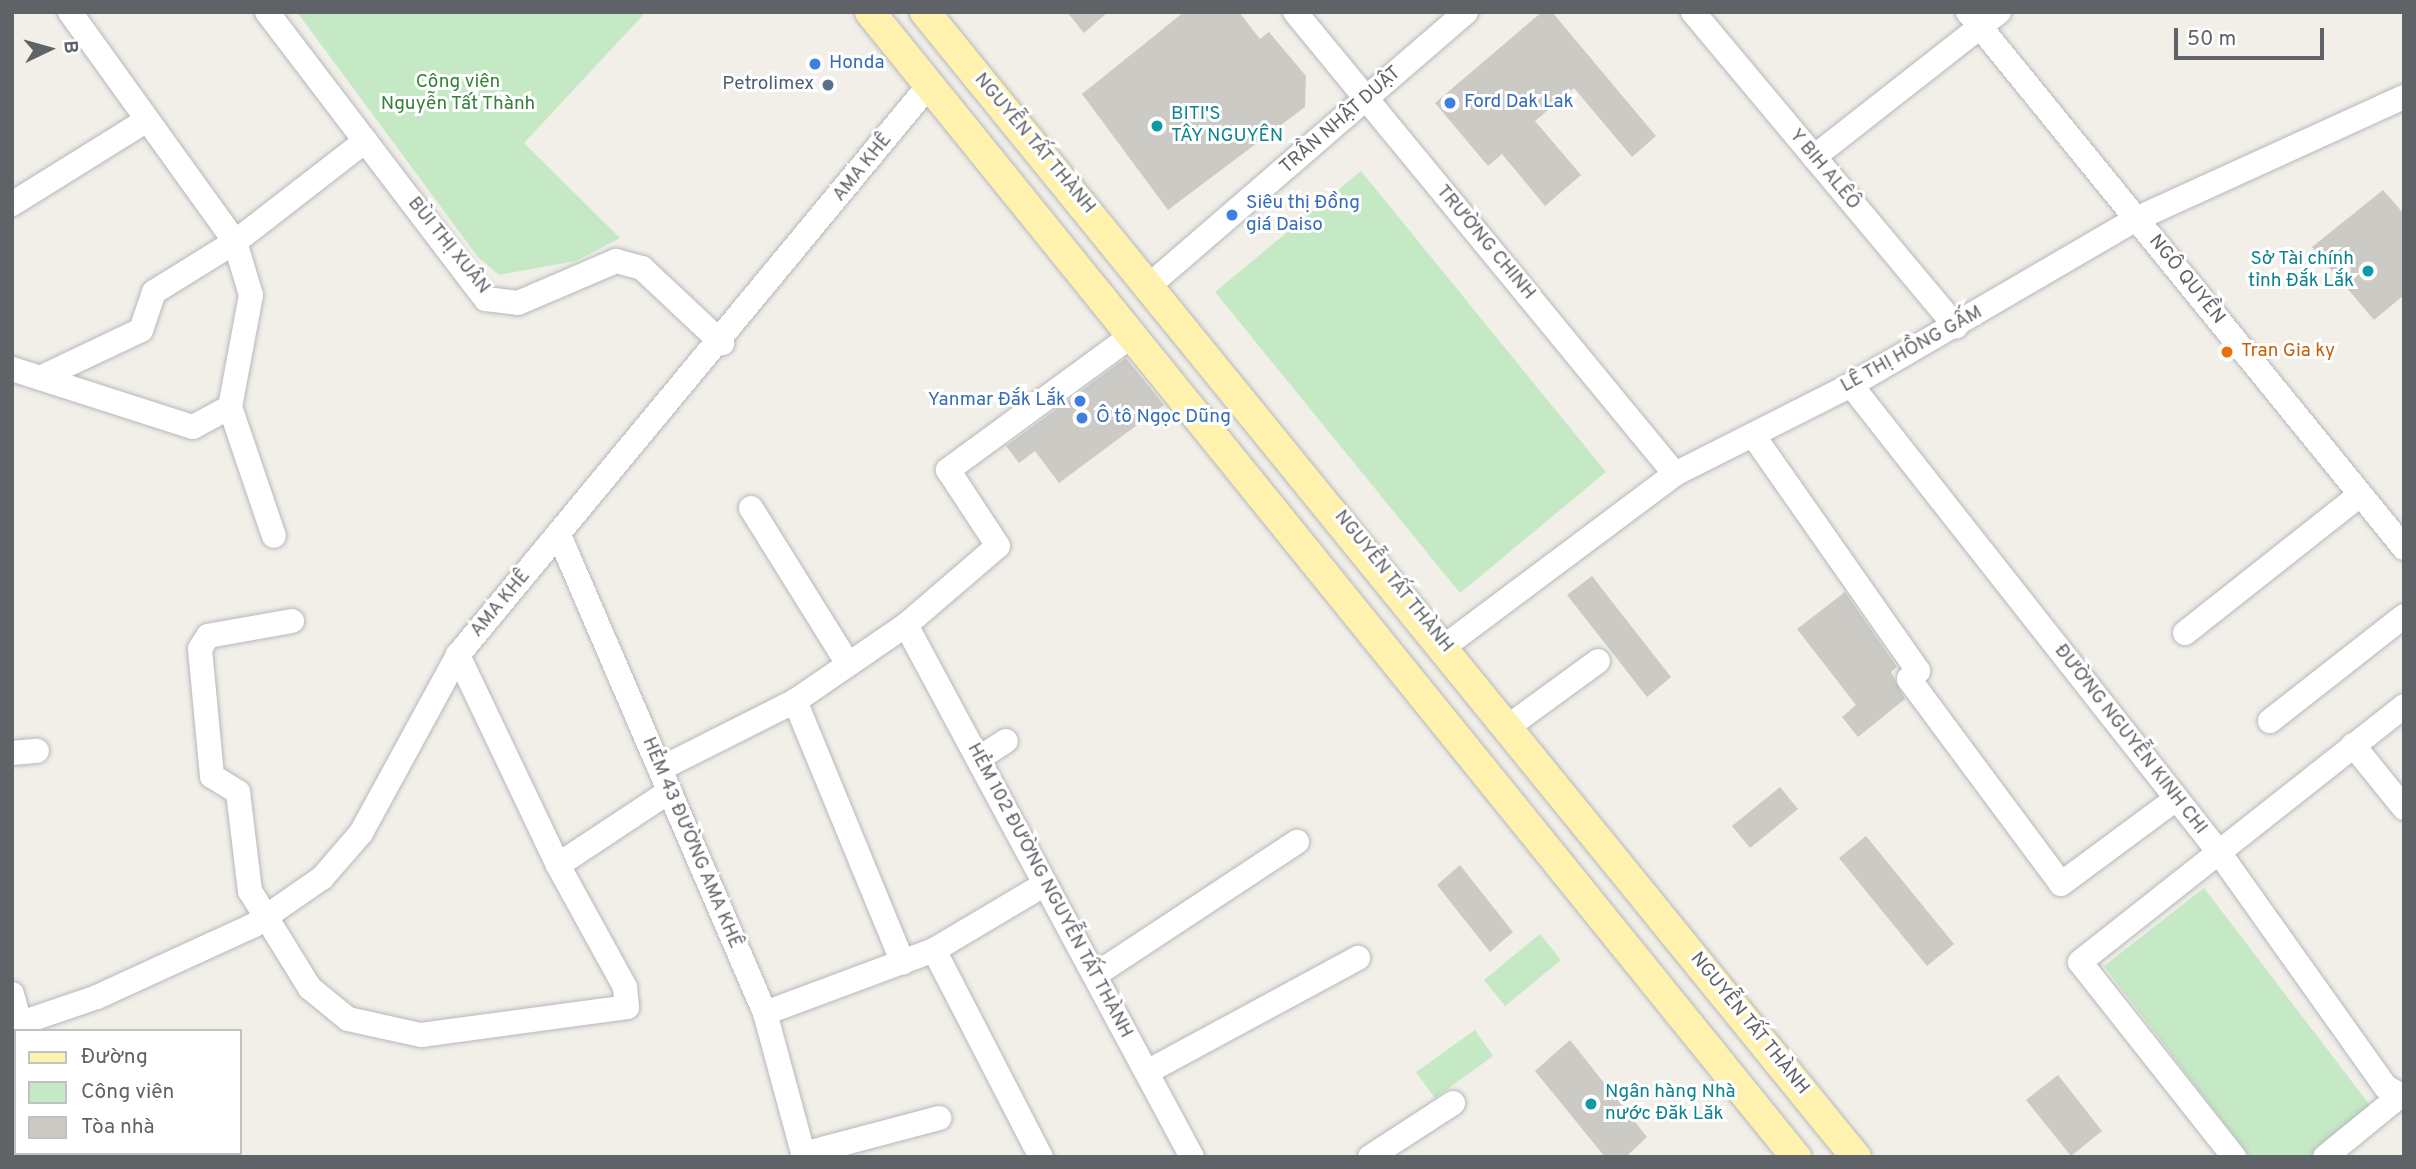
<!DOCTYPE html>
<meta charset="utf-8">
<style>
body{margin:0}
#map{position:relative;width:2416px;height:1169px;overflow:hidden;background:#f1efe8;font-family:Overpass,sans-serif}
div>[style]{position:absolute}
.green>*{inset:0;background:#c5e8c5}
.building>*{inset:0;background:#cccac5}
.roads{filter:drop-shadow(0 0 2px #b5b8bc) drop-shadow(0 0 2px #b5b8bc)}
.minor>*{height:24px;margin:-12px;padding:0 12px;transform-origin:12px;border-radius:12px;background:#fff}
.major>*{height:30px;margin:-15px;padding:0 15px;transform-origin:15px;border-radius:15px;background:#fff2af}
.dots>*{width:19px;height:19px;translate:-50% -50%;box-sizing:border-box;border:4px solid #fff;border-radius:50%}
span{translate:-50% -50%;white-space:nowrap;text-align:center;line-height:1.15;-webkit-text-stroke:6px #fff;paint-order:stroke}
.shop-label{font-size:19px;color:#366cbe}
.left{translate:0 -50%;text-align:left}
.right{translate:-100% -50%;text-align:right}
.park-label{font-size:19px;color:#348238}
.service-label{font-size:19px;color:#4e5e75}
.culture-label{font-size:19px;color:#0d838f}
.street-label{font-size:19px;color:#5f6368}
.food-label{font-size:19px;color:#c56008}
.frame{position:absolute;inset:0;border:14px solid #5f6368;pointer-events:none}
.legend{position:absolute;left:14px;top:1029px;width:228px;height:126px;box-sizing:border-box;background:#fff;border:2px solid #bfc1c3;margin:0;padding:9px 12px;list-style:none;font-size:21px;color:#5f6368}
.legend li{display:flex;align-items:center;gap:14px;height:35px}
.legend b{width:35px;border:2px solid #bfc1c3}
.north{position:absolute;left:14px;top:14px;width:70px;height:70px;-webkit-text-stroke:5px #fff;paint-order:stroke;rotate:85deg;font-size:19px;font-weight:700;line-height:28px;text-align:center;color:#5f6368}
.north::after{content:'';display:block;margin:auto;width:24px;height:32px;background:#5f6368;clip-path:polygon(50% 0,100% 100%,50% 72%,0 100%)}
.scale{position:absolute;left:2174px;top:28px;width:150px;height:32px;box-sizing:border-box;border:4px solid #5f6368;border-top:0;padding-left:9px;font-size:21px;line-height:24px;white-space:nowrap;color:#5f6368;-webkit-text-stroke:5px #fff;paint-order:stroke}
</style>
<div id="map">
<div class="green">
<div style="clip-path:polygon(297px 12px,646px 12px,524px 143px,620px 238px,576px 261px,499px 275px,478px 257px)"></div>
<div style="clip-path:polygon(1361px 171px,1606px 472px,1460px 593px,1215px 292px)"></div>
<div style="clip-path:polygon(2204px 888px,2372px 1108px,2310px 1157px,2250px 1157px,2104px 966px)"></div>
<div style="clip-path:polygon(1540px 934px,1561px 960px,1505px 1006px,1484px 980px)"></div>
<div style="clip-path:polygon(1475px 1030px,1493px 1056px,1435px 1098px,1416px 1072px)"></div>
</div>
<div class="building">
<div style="clip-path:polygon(1067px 12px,1108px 12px,1084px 33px)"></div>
<div style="clip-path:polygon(1184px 12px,1239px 12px,1260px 39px,1269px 32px,1306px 76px,1305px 107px,1168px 210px,1082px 94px)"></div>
<div style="clip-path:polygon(1542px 12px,1552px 12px,1656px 136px,1632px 157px,1574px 88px,1535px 121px,1581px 175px,1545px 206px,1502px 154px,1488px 166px,1435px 103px)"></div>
<div style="clip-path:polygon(2383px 190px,2404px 214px,2404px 295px,2374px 320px,2312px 247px)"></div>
<div style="clip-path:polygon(1126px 358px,1164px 405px,1059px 483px,1035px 451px,1019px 463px,1006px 446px)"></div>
<div style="clip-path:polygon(1592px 576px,1671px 677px,1647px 697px,1567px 595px)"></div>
<div style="clip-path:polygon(1845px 592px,1897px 667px,1891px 672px,1905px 699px,1858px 737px,1842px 717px,1856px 705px,1797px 629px)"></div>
<div style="clip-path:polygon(1780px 787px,1798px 809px,1750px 848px,1732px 826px)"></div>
<div style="clip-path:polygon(1866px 836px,1954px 944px,1927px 966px,1839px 858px)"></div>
<div style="clip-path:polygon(1460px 865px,1513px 932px,1490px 952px,1437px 885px)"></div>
<div style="clip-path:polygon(1570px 1040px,1647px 1137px,1626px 1157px,1605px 1157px,1535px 1071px)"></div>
<div style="clip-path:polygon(2058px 1075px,2102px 1131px,2071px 1156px,2026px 1100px)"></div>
</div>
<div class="roads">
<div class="minor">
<div style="left:70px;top:12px;width:283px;rotate:54.3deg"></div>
<div style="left:235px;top:242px;width:165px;rotate:-37.8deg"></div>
<div style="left:267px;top:12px;width:361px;rotate:52.7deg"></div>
<div style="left:486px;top:299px;width:32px;rotate:7deg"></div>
<div style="left:518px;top:303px;width:107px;rotate:-23.2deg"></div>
<div style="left:616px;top:261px;width:27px;rotate:15deg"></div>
<div style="left:642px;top:268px;width:110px;rotate:43.2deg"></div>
<div style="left:1295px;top:12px;width:598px;rotate:50.56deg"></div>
<div style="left:1693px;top:12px;width:410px;rotate:50.1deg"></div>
<div style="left:1968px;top:12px;width:691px;rotate:50.87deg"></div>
<div style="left:1814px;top:157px;width:235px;rotate:-38.1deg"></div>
<div style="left:12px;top:204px;width:159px;rotate:-31.9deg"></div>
<div style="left:1151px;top:284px;width:416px;rotate:-40.8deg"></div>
<div style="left:12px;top:369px;width:190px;rotate:17.8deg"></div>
<div style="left:193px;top:427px;width:42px;rotate:-28.4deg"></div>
<div style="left:46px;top:375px;width:105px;rotate:-25.3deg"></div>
<div style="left:141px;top:330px;width:40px;rotate:-71.1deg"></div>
<div style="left:154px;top:292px;width:95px;rotate:-31.7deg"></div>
<div style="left:235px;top:242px;width:55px;rotate:73.2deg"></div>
<div style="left:251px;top:295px;width:114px;rotate:100.6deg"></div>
<div style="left:230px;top:407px;width:136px;rotate:71.2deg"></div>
<div style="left:1851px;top:385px;width:593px;rotate:51.78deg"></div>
<div style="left:2218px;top:851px;width:290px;rotate:54.6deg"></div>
<div style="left:2386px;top:1087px;width:21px;rotate:29deg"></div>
<div style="left:1753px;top:435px;width:288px;rotate:55deg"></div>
<div style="left:1918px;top:671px;width:12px;rotate:138deg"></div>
<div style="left:1909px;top:679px;width:255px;rotate:53.4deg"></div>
<div style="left:2061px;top:884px;width:143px;rotate:-36.5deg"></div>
<div style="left:751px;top:508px;width:184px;rotate:58.1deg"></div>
<div style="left:559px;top:535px;width:520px;rotate:66.69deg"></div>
<div style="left:765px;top:1013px;width:149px;rotate:74.8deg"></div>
<div style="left:292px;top:621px;width:85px;rotate:169.9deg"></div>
<div style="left:208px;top:636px;width:15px;rotate:122deg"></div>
<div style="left:200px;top:649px;width:128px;rotate:84.6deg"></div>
<div style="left:212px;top:776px;width:31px;rotate:32deg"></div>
<div style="left:238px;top:792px;width:100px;rotate:83.1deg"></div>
<div style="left:250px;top:891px;width:114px;rotate:58.3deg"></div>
<div style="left:310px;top:988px;width:49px;rotate:39.2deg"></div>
<div style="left:348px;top:1019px;width:75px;rotate:12.4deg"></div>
<div style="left:421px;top:1035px;width:208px;rotate:-7.7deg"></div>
<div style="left:627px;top:1007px;width:20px;rotate:-96deg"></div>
<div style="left:625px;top:987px;width:139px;rotate:-118.8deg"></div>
<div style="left:558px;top:865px;width:233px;rotate:-115.5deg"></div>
<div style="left:906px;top:625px;width:604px;rotate:61.74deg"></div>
<div style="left:2185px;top:633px;width:223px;rotate:-38.3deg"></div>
<div style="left:1445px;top:646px;width:287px;rotate:-36.8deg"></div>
<div style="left:1675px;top:474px;width:197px;rotate:-26.8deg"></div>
<div style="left:1851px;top:385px;width:330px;rotate:-30.2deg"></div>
<div style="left:2136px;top:219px;width:294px;rotate:-24.5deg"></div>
<div style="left:795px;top:701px;width:283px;rotate:67.6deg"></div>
<div style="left:2270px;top:721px;width:170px;rotate:-38.1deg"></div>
<div style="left:1509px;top:726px;width:110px;rotate:-36.1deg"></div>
<div style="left:2353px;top:745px;width:81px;rotate:51deg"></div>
<div style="left:12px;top:753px;width:25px;rotate:-5deg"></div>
<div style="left:978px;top:759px;width:33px;rotate:-33deg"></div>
<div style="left:660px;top:769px;width:151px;rotate:-26.7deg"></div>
<div style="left:795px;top:701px;width:135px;rotate:-34.4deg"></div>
<div style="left:906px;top:625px;width:121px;rotate:-40.7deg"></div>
<div style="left:998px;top:546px;width:91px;rotate:-123.3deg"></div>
<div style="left:948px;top:470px;width:225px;rotate:-36.2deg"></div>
<div style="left:558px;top:865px;width:134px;rotate:-33.5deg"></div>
<div style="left:934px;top:950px;width:233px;rotate:62.7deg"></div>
<div style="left:1095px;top:975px;width:242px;rotate:-33.4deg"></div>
<div style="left:12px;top:994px;width:31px;rotate:75deg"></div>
<div style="left:765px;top:1013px;width:180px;rotate:-20.4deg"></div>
<div style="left:934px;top:950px;width:129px;rotate:-30.7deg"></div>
<div style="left:12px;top:1026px;width:90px;rotate:-18.8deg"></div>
<div style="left:97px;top:997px;width:173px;rotate:-24.6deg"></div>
<div style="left:254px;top:925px;width:83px;rotate:-34.7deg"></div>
<div style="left:322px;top:878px;width:60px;rotate:-49.1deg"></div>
<div style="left:361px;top:833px;width:203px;rotate:-61.4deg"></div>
<div style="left:458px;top:655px;width:741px;rotate:-50.42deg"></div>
<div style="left:1147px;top:1072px;width:240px;rotate:-28.4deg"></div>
<div style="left:803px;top:1154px;width:141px;rotate:-14.8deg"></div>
<div style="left:1370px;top:1157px;width:99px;rotate:-33deg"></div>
<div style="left:2234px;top:1157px;width:248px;rotate:-128.3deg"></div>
<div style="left:2080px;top:962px;width:413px;rotate:-38.3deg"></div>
<div style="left:2325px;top:1157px;width:98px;rotate:-39.2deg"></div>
</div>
<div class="major">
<div style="left:870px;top:12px;width:1473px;rotate:51.04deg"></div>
<div style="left:925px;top:12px;width:1476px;rotate:50.89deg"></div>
</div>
</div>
<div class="dots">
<div style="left:815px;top:64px;background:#3f7fe0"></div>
<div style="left:828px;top:85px;background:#5c6f8a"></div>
<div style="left:1450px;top:103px;background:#3f7fe0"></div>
<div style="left:1157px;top:126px;background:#0f9aa8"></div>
<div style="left:1232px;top:215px;background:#3f7fe0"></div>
<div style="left:2368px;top:271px;background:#0f9aa8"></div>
<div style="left:2227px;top:352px;background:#e8710a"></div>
<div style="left:1080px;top:401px;background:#3f7fe0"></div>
<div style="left:1082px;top:418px;background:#3f7fe0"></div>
<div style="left:1591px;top:1104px;background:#0f9aa8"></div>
</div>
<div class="shop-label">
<span class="left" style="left:829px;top:64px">Honda</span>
<span class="left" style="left:1464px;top:103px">Ford Dak Lak</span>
<span class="left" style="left:1246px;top:215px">Siêu thị Đồng<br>giá Daiso</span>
<span class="right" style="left:1066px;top:401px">Yanmar Đắk Lắk</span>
<span class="left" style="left:1096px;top:418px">Ô tô Ngọc Dũng</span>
</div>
<div class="park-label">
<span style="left:458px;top:94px">Công viên<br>Nguyễn Tất Thành</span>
</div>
<div class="service-label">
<span class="right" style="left:814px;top:85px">Petrolimex</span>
</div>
<div class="culture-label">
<span class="left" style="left:1171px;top:126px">BITI'S<br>TÂY NGUYÊN</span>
<span class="right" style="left:2354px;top:271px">Sở Tài chính<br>tỉnh Đắk Lắk</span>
<span class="left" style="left:1605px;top:1104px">Ngân hàng Nhà<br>nước Đăk Lăk</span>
</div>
<div class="street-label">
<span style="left:1341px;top:121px;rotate:-41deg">TRẦN NHẬT DUẬT</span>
<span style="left:1034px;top:144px;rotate:50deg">NGUYỄN TẤT THÀNH</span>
<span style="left:863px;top:168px;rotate:-51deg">AMA KHÊ</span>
<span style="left:1824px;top:170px;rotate:50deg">Y BIH ALÊÔ</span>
<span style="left:1485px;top:243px;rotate:50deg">TRƯỜNG CHINH</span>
<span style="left:448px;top:246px;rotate:51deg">BÙI THỊ XUÂN</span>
<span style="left:2186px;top:280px;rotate:51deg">NGÔ QUYỀN</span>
<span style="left:1912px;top:350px;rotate:-29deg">LÊ THỊ HỒNG GẤM</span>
<span style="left:1393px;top:582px;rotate:51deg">NGUYỄN TẤT THÀNH</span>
<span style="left:501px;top:604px;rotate:-50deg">AMA KHÊ</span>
<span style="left:2130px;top:740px;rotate:52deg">ĐƯỜNG NGUYỄN KINH CHI</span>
<span style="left:691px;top:843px;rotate:67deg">HẺM 43 ĐƯỜNG AMA KHÊ</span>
<span style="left:1049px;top:891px;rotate:62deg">HẺM 102 ĐƯỜNG NGUYỄN TẤT THÀNH</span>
<span style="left:1749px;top:1024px;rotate:51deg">NGUYỄN TẤT THÀNH</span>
</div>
<div class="food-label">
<span class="left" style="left:2241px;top:352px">Tran Gia ky</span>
</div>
<div class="frame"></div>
<ul class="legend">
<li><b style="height:9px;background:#fff2af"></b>Đường</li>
<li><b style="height:19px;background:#c5e8c5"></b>Công viên</li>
<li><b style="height:19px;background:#cccac5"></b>Tòa nhà</li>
</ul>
<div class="north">B</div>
<div class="scale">50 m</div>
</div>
